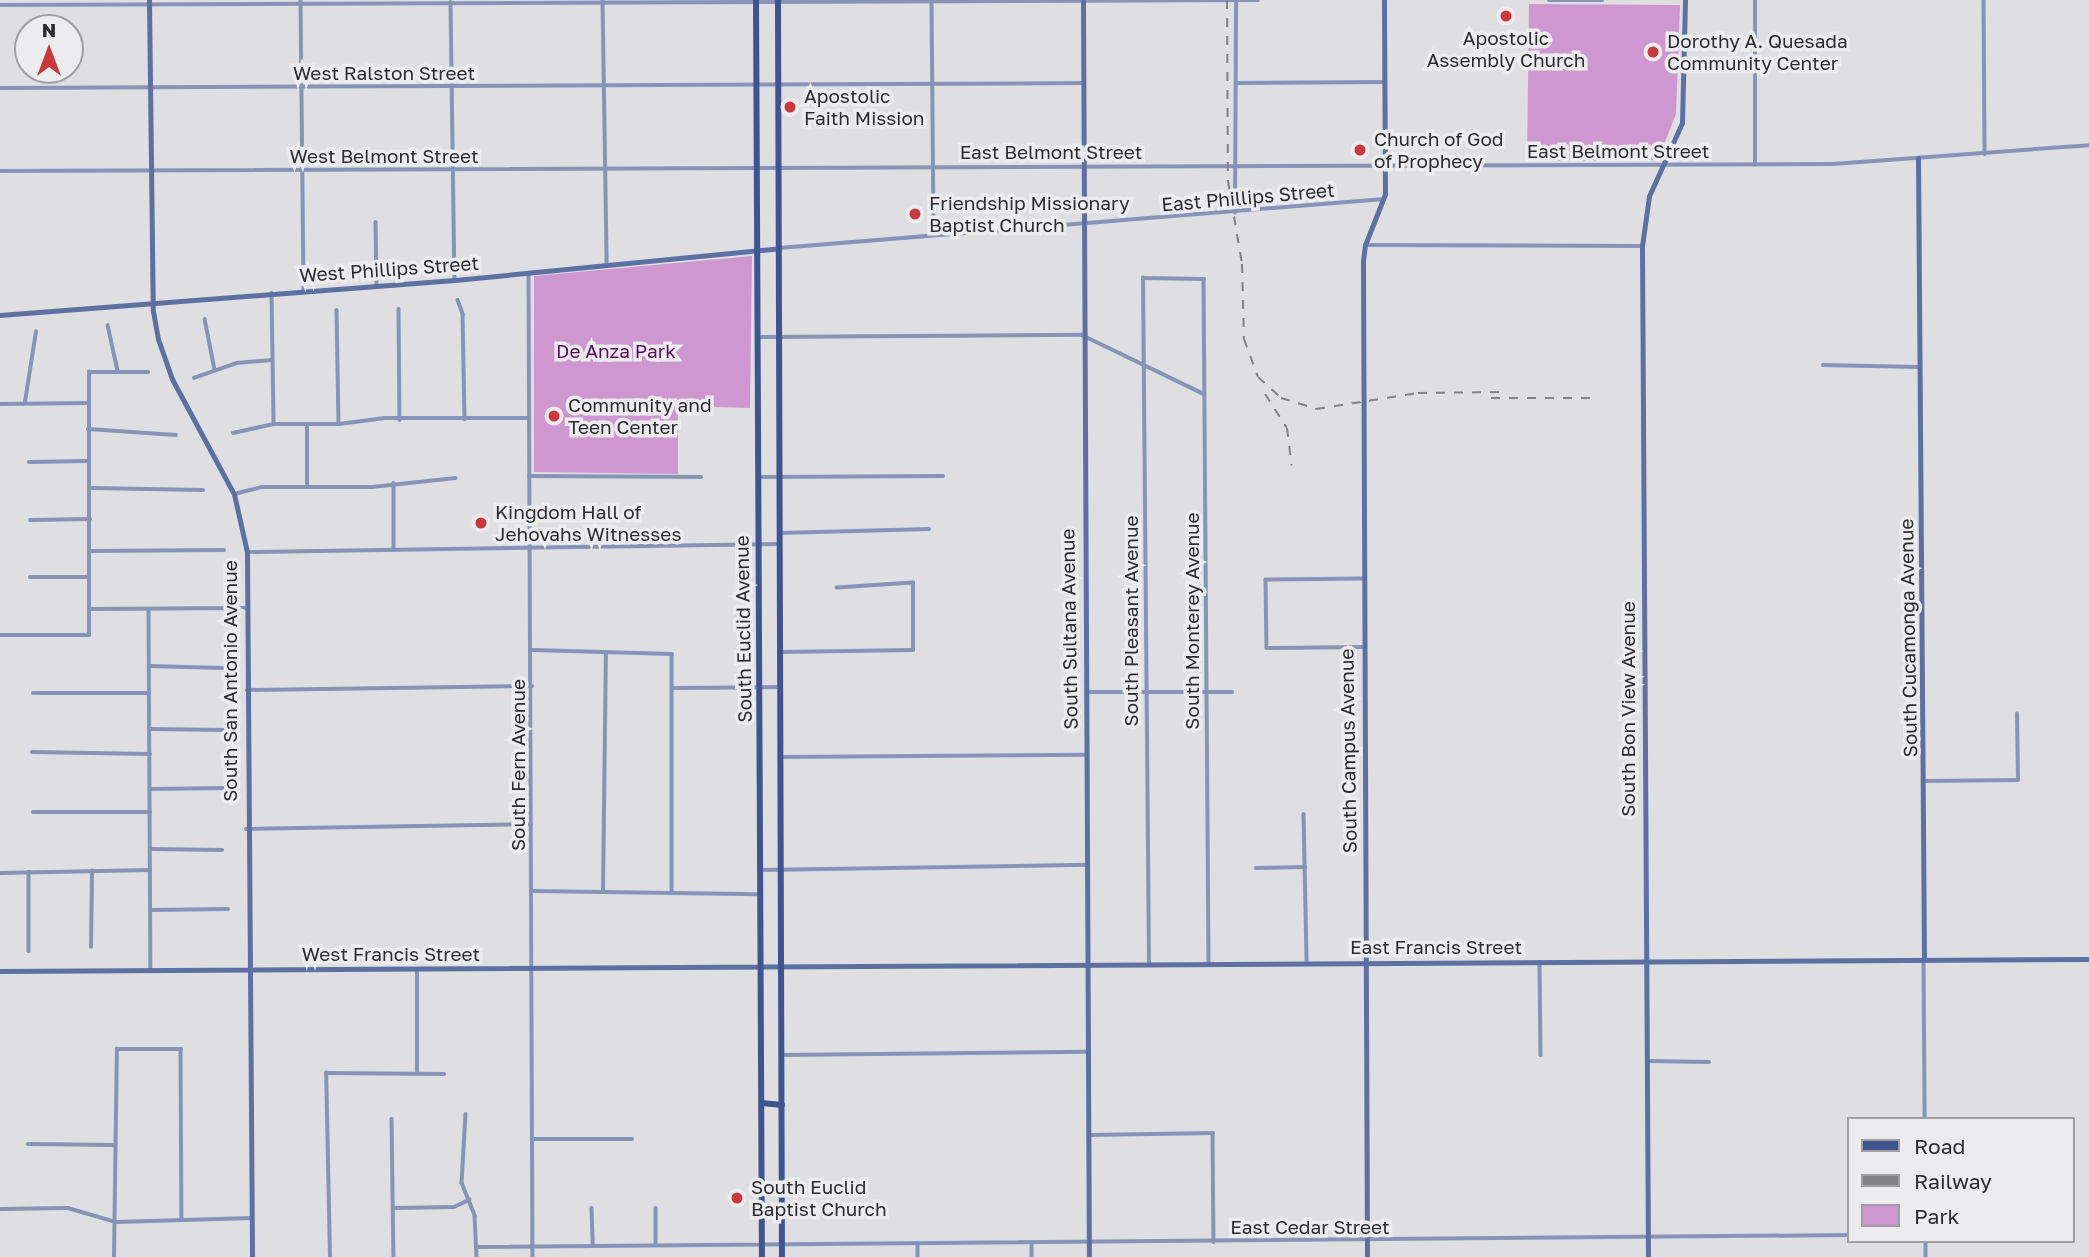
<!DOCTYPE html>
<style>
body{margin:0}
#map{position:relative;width:2089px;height:1257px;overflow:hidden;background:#dfdfe2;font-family:"Golos Text",sans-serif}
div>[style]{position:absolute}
.green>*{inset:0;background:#ce97d0}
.street>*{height:3.5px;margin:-1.75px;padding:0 1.75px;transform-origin:1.75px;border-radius:1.75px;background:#8694b7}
.secondary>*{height:5px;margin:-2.5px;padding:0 2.5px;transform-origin:2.5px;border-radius:2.5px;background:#5c70a2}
.primary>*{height:6px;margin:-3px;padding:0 3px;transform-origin:3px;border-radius:3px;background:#3f5591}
.rail>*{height:2px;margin-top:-1px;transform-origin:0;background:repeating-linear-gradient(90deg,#828285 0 9px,transparent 0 18px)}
.dots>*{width:19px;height:19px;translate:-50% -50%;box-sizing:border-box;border:4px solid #ececef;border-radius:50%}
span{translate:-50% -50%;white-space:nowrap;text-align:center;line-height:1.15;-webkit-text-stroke:7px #ececef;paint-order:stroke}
.poi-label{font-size:19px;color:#2c2c2e}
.left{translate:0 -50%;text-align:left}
.street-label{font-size:19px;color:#2c2c2e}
.park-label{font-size:19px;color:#5d0a62}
.legend{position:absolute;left:1847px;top:1117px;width:228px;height:126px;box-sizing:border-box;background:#ececef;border:2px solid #9f9fa2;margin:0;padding:9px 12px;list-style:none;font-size:21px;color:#2c2c2e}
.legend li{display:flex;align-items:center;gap:14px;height:35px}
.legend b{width:35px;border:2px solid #9f9fa2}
.north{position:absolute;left:14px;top:14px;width:70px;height:70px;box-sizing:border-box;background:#ececef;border:2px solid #9f9fa2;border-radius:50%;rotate:0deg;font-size:19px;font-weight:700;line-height:28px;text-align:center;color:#2c2c2e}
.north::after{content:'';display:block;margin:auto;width:24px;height:32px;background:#c8383c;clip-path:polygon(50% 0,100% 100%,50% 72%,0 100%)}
</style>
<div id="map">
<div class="green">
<div style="clip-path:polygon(1529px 4px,1680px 5px,1676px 114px,1658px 160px,1527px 161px)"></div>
<div style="clip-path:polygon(752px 256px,750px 408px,678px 406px,678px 474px,534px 472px,534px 276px)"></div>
</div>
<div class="street">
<div style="left:301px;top:0;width:291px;rotate:89.4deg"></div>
<div style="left:603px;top:0;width:264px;rotate:89.1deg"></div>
<div style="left:932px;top:0;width:235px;rotate:89.5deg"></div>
<div style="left:1549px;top:0;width:53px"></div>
<div style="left:1984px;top:0;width:154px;rotate:89.6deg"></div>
<div style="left:451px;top:2px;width:278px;rotate:89.2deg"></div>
<div style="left:0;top:5px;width:1258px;rotate:-0.23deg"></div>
<div style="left:1236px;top:83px;width:148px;rotate:-0.4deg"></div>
<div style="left:0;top:88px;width:1083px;rotate:-0.26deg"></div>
<div style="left:1755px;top:165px;width:165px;rotate:-90deg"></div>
<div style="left:0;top:171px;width:1833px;rotate:-0.22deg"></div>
<div style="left:1833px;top:164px;width:257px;rotate:-4.2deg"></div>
<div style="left:1235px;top:213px;width:213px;rotate:-89.7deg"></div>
<div style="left:376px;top:222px;width:64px;rotate:89.1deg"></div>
<div style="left:1365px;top:245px;width:277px;rotate:0.2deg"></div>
<div style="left:779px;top:248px;width:607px;rotate:-4.63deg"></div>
<div style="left:529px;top:273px;width:984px;rotate:89.77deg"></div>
<div style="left:272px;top:293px;width:131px;rotate:89.1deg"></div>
<div style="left:458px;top:300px;width:15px;rotate:70deg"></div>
<div style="left:463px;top:314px;width:105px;rotate:88.9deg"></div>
<div style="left:399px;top:309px;width:111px;rotate:89.5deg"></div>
<div style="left:337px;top:310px;width:114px;rotate:89deg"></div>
<div style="left:205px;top:319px;width:52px;rotate:78.9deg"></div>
<div style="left:108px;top:325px;width:47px;rotate:77.7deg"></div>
<div style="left:758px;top:337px;width:324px;rotate:-0.4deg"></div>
<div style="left:1082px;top:335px;width:136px;rotate:25.8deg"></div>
<div style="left:1823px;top:365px;width:95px;rotate:1.2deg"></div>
<div style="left:194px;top:378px;width:46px;rotate:-19.2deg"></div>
<div style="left:237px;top:363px;width:35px;rotate:-5deg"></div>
<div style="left:25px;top:402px;width:71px;rotate:-81.1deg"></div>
<div style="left:0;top:404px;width:87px;rotate:-0.7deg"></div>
<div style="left:88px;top:429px;width:88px;rotate:3.9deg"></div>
<div style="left:233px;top:433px;width:42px;rotate:-12.4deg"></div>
<div style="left:274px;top:424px;width:65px"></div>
<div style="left:339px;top:424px;width:46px;rotate:-7.4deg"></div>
<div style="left:385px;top:418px;width:144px"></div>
<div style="left:29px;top:462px;width:59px;rotate:-1deg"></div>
<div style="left:529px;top:476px;width:172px;rotate:0.3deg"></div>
<div style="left:759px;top:477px;width:184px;rotate:-0.3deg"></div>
<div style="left:394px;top:483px;width:67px;rotate:90deg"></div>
<div style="left:307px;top:486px;width:61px;rotate:-90deg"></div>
<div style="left:90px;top:488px;width:113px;rotate:1deg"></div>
<div style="left:234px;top:494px;width:29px;rotate:-14deg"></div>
<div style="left:262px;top:487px;width:110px"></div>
<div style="left:372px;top:487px;width:84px;rotate:-6.1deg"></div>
<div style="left:30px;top:520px;width:60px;rotate:-1deg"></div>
<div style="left:780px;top:533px;width:149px;rotate:-1.5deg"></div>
<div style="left:89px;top:551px;width:135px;rotate:-0.4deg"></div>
<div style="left:247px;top:552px;width:531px;rotate:-0.86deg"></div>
<div style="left:30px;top:577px;width:59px"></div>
<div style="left:1363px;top:579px;width:97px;rotate:179.4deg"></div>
<div style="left:1266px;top:580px;width:68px;rotate:89.2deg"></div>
<div style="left:1267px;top:648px;width:96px;rotate:-0.6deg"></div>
<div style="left:89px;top:609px;width:157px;rotate:-0.4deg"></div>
<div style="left:149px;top:610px;width:359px;rotate:89.7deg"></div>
<div style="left:0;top:635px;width:89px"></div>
<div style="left:89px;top:635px;width:263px;rotate:-90deg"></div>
<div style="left:89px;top:372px;width:59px"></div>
<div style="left:533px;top:650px;width:139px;rotate:1.6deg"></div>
<div style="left:672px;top:654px;width:239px;rotate:90deg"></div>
<div style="left:781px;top:652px;width:132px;rotate:-0.9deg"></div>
<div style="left:913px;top:650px;width:67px;rotate:-90deg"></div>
<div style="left:913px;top:583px;width:76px;rotate:176.2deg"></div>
<div style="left:149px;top:666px;width:74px;rotate:1.5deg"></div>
<div style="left:672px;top:688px;width:107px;rotate:-0.5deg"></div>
<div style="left:247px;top:690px;width:285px;rotate:-0.8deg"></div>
<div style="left:1087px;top:692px;width:145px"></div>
<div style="left:33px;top:693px;width:116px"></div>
<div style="left:150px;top:729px;width:75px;rotate:0.8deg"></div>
<div style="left:32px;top:752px;width:118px;rotate:1deg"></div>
<div style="left:781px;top:757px;width:305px;rotate:-0.4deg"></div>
<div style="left:1925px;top:781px;width:93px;rotate:-0.6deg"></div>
<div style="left:2018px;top:780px;width:66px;rotate:-90.9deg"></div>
<div style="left:150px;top:789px;width:77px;rotate:-0.7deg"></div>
<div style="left:33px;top:812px;width:117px"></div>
<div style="left:1304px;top:814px;width:149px;rotate:88.8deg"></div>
<div style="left:246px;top:829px;width:285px;rotate:-1deg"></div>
<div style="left:151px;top:849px;width:71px;rotate:0.8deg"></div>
<div style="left:1256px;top:868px;width:49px;rotate:-1.2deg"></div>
<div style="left:761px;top:870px;width:326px;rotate:-0.9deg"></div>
<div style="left:29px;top:872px;width:79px;rotate:90deg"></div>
<div style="left:0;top:873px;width:150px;rotate:-1.1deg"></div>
<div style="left:533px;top:891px;width:227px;rotate:0.8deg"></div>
<div style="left:603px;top:891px;width:238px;rotate:-89.3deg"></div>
<div style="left:151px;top:910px;width:77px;rotate:-0.7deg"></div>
<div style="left:91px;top:947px;width:76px;rotate:-89.2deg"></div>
<div style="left:1924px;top:959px;width:160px;rotate:89.6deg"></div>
<div style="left:1540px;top:962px;width:93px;rotate:89.4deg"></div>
<div style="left:1149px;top:964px;width:686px;rotate:-90.5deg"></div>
<div style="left:1143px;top:278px;width:61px;rotate:0.9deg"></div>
<div style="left:1204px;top:279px;width:685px;rotate:89.58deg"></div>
<div style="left:782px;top:1055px;width:306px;rotate:-0.6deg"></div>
<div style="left:1648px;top:1061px;width:61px;rotate:0.9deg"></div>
<div style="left:417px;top:1072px;width:102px;rotate:-90deg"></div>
<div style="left:466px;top:1114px;width:69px;rotate:93.3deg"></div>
<div style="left:462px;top:1183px;width:35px;rotate:68deg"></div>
<div style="left:475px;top:1216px;width:41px;rotate:87.2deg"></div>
<div style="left:392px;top:1119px;width:138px;rotate:89.2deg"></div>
<div style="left:1089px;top:1135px;width:124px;rotate:-0.9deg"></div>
<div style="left:1213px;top:1133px;width:109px;rotate:89.5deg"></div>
<div style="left:532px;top:1139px;width:100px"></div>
<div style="left:28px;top:1144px;width:87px;rotate:0.7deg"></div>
<div style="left:393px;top:1208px;width:61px;rotate:-0.9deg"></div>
<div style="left:454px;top:1207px;width:17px;rotate:-25deg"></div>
<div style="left:592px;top:1208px;width:36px;rotate:88deg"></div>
<div style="left:656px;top:1208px;width:36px;rotate:90deg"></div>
<div style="left:0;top:1209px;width:68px;rotate:-0.8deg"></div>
<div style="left:68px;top:1208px;width:50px;rotate:16.3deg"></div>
<div style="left:116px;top:1222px;width:136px;rotate:-1.7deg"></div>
<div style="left:1926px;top:1241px;width:16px;rotate:90deg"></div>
<div style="left:918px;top:1244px;width:13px;rotate:90deg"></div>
<div style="left:1032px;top:1245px;width:12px;rotate:90deg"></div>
<div style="left:476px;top:1247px;width:1373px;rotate:-0.5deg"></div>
<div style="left:114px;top:1257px;width:208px;rotate:-89.2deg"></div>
<div style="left:117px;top:1049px;width:64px"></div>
<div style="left:181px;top:1049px;width:170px;rotate:89.7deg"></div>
<div style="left:330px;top:1257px;width:184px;rotate:-91.2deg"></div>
<div style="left:326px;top:1073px;width:118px;rotate:0.5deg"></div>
</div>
<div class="secondary">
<div style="left:149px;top:0;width:311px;rotate:89.3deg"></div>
<div style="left:153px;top:311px;width:28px;rotate:80deg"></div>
<div style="left:158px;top:339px;width:42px;rotate:70.7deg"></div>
<div style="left:172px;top:379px;width:131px;rotate:61.7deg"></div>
<div style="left:234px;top:494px;width:59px;rotate:77.4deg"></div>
<div style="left:247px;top:552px;width:705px;rotate:89.59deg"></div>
<div style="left:1083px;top:0;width:1257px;rotate:89.73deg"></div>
<div style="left:1918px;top:158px;width:801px;rotate:89.57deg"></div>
<div style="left:0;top:315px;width:456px;rotate:-4.4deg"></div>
<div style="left:455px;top:280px;width:326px;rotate:-5.6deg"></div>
<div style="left:0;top:971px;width:2089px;rotate:-0.33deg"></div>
<div style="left:1367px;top:1257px;width:996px;rotate:-90.23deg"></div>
<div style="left:1363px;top:261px;width:16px;rotate:-83deg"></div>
<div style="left:1365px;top:245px;width:55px;rotate:-68.6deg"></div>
<div style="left:1385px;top:194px;width:194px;rotate:-90.3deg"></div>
<div style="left:1648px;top:1257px;width:1011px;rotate:-90.34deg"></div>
<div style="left:1642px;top:246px;width:50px;rotate:-82deg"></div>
<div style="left:1649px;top:196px;width:80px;rotate:-65.7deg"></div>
<div style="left:1682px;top:123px;width:123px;rotate:-88.6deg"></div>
</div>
<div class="primary">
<div style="left:756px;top:0;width:1257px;rotate:89.73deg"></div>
<div style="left:778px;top:0;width:1257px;rotate:89.82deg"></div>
<div style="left:762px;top:1103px;width:20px;rotate:6deg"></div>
</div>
<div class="rail">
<div style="left:1227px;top:0;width:181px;rotate:89.7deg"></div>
<div style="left:1228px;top:181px;width:84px;rotate:80.4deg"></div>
<div style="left:1242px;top:264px;width:75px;rotate:88.5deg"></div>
<div style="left:1244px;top:339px;width:40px;rotate:69.8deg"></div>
<div style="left:1258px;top:377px;width:31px;rotate:42deg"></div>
<div style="left:1281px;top:398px;width:37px;rotate:17deg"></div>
<div style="left:1316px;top:409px;width:103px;rotate:-8.9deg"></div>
<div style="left:1418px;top:393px;width:83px;rotate:-0.7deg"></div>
<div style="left:1265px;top:394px;width:40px;rotate:57.1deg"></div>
<div style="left:1287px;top:428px;width:38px;rotate:83deg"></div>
<div style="left:1491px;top:398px;width:108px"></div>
</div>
<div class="dots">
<div style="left:1506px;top:16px;background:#c8383c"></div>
<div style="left:1653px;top:52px;background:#c8383c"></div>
<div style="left:790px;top:107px;background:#c8383c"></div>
<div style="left:1360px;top:150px;background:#c8383c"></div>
<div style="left:915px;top:214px;background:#c8383c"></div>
<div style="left:554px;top:416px;background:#c8383c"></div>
<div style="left:481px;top:523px;background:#c8383c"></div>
<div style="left:737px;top:1198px;background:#c8383c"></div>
</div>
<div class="poi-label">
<span style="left:1506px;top:49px">Apostolic<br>Assembly Church</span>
<span class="left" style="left:1667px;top:52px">Dorothy A. Quesada<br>Community Center</span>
<span class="left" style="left:804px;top:107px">Apostolic<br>Faith Mission</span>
<span class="left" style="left:1374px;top:150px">Church of God<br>of Prophecy</span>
<span class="left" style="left:929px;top:214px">Friendship Missionary<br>Baptist Church</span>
<span class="left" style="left:568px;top:416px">Community and<br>Teen Center</span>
<span class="left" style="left:495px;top:523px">Kingdom Hall of<br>Jehovahs Witnesses</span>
<span class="left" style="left:751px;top:1198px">South Euclid<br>Baptist Church</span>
</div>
<div class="street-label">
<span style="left:384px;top:73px">West Ralston Street</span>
<span style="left:1618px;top:151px">East Belmont Street</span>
<span style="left:1051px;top:152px">East Belmont Street</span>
<span style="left:384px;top:156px">West Belmont Street</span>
<span style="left:1248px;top:197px;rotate:-5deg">East Phillips Street</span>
<span style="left:389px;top:269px;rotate:-4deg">West Phillips Street</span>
<span style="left:1131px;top:621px;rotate:-90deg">South Pleasant Avenue</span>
<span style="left:1192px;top:621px;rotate:-90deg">South Monterey Avenue</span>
<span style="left:743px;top:629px;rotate:-91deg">South Euclid Avenue</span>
<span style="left:1069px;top:629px;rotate:-91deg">South Sultana Avenue</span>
<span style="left:1908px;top:638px;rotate:-91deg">South Cucamonga Avenue</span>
<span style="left:230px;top:681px;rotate:-90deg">South San Antonio Avenue</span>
<span style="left:1628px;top:709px;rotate:-90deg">South Bon View Avenue</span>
<span style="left:1348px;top:751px;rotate:-91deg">South Campus Avenue</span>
<span style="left:518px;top:765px;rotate:-90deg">South Fern Avenue</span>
<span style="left:1436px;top:947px">East Francis Street</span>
<span style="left:391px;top:954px">West Francis Street</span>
<span style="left:1310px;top:1227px">East Cedar Street</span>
</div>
<div class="park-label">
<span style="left:616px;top:351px">De Anza Park</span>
</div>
<ul class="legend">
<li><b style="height:9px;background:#3f5591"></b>Road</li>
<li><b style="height:9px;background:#828285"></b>Railway</li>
<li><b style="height:19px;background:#ce97d0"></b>Park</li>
</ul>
<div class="north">N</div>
</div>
